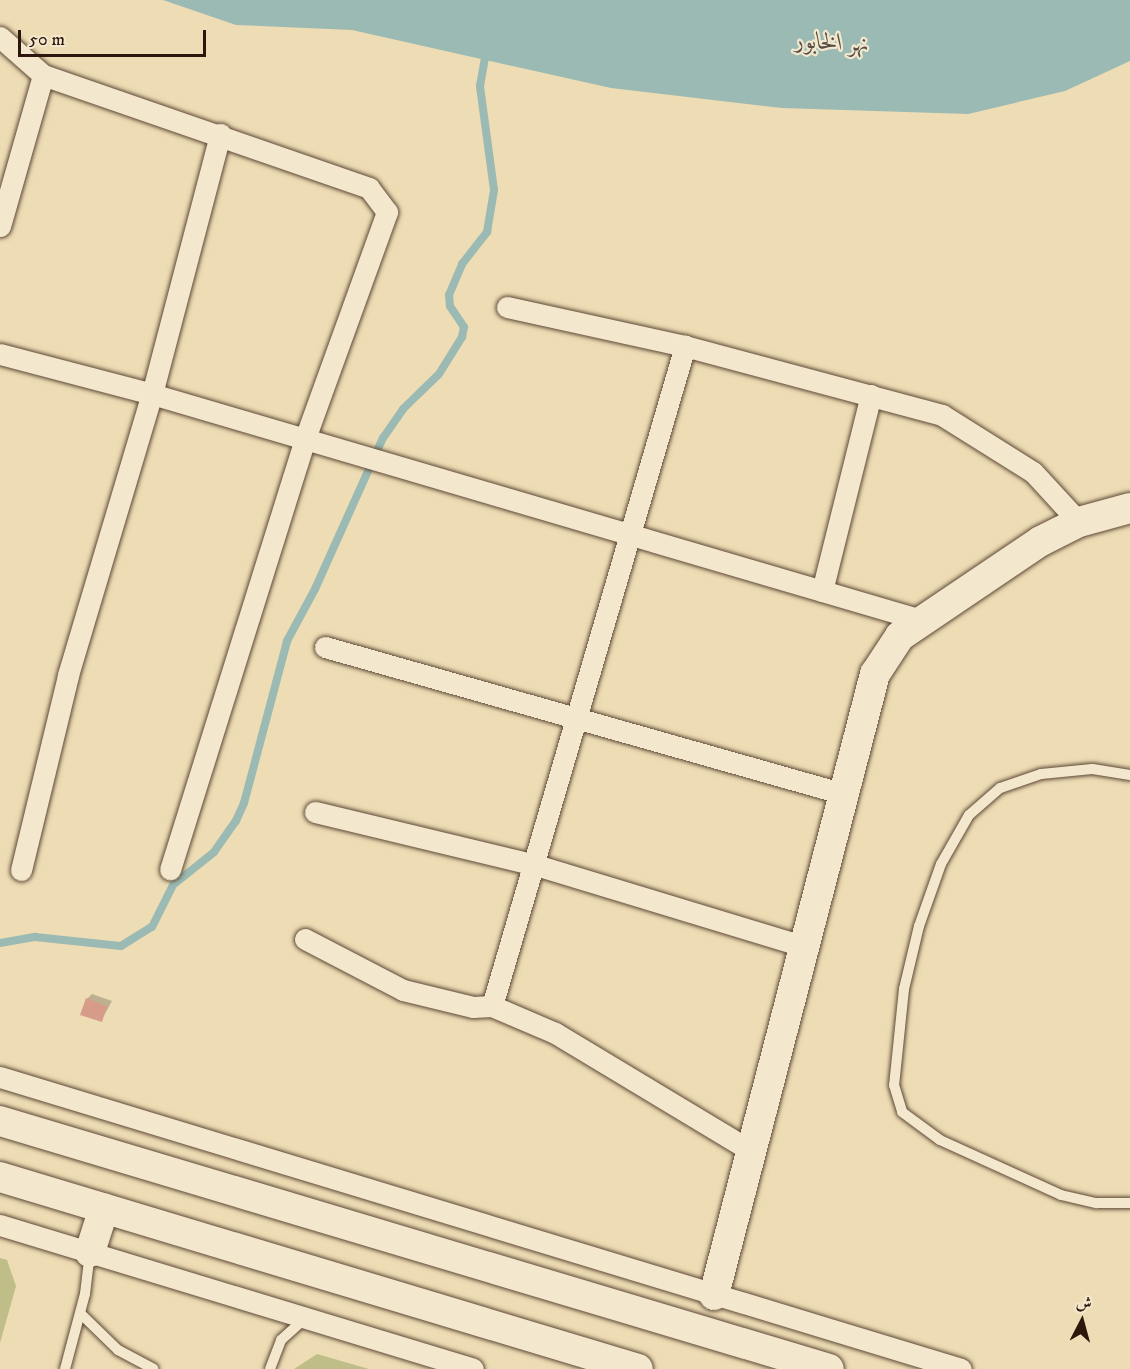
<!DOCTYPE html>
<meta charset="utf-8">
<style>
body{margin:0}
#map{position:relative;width:1130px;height:1369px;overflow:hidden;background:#eddcb4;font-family:"IM FELL DW Pica",Amiri,serif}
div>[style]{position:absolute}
.green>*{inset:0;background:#bfbe89}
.water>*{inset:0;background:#9abab3}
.shadow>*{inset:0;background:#0003}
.stream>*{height:8px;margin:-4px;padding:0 4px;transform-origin:4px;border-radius:4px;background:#9abab3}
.building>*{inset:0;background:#d79c89}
.roads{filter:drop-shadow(0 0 2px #5e4836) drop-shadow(0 0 2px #5e4836)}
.lane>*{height:10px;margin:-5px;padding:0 5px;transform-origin:5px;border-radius:5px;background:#f3e8ce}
.street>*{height:21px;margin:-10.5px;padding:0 10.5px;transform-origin:10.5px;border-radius:10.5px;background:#f3e8ce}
.secondary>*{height:30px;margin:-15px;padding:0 15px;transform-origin:15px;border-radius:15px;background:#f3e8ce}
span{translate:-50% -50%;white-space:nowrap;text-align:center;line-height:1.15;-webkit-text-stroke:4.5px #f3e8ce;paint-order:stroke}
.water-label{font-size:24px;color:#544f46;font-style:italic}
.north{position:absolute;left:1052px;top:1291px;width:60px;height:60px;-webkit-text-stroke:4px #f3e8ce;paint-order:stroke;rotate:6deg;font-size:16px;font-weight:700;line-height:24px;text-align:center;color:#2f160c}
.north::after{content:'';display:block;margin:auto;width:21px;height:27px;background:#2f160c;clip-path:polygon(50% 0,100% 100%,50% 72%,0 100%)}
.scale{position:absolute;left:18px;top:30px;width:188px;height:27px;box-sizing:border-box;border:3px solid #2f160c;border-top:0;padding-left:8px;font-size:18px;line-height:21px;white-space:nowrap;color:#2f160c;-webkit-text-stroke:4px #f3e8ce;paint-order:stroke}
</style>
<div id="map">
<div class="green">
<div style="clip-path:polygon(0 1258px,7px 1260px,16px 1286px,0 1343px)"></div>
<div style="clip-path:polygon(317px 1354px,369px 1369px,294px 1369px)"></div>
</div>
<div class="water">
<div style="clip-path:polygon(163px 0,1130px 0,1130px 61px,1065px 91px,968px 114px,782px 108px,611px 88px,352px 30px,236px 25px)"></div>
</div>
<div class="shadow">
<div style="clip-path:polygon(92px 994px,112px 1001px,101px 1021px,87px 999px)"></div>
</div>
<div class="stream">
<div style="left:0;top:943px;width:36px;rotate:-10deg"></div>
<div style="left:35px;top:937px;width:86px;rotate:6deg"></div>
<div style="left:121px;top:946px;width:36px;rotate:-32deg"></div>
<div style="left:152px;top:927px;width:47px;rotate:-63.4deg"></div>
<div style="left:173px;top:885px;width:53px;rotate:-38.8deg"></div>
<div style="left:214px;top:852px;width:38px;rotate:-55deg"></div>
<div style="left:236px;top:821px;width:20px;rotate:-66deg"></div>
<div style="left:244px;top:803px;width:168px;rotate:-75.1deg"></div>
<div style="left:287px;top:641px;width:59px;rotate:-61.7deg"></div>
<div style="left:315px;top:589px;width:166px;rotate:-65.8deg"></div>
<div style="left:383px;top:438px;width:35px;rotate:-55deg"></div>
<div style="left:403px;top:409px;width:50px;rotate:-44.2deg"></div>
<div style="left:439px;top:374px;width:44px;rotate:-58.1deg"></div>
<div style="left:462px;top:337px;width:10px;rotate:-79deg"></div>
<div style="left:464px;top:327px;width:25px;rotate:-124deg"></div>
<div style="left:450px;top:306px;width:11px;rotate:-95deg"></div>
<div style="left:449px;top:295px;width:34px;rotate:-67deg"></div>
<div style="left:462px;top:264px;width:41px;rotate:-52deg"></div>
<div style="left:487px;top:232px;width:43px;rotate:-80.5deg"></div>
<div style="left:494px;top:190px;width:105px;rotate:-97.7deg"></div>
<div style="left:480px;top:86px;width:34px;rotate:-80deg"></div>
</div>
<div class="building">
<div style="clip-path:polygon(86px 998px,107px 1006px,102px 1022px,80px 1015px)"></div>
</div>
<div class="roads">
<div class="lane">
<div style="left:1130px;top:775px;width:38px;rotate:-171deg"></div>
<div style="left:1092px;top:769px;width:51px;rotate:174.4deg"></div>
<div style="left:1041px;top:774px;width:43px;rotate:161.1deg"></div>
<div style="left:1000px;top:788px;width:41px;rotate:138.9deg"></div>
<div style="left:969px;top:815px;width:56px;rotate:119.7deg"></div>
<div style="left:941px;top:864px;width:66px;rotate:109.5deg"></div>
<div style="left:919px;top:926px;width:65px;rotate:103.4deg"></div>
<div style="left:904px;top:989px;width:97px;rotate:95.9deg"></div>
<div style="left:894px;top:1085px;width:28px;rotate:73deg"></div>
<div style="left:902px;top:1112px;width:47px;rotate:36.4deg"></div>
<div style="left:940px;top:1140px;width:133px;rotate:24.4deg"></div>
<div style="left:1061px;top:1195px;width:37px;rotate:13deg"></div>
<div style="left:1097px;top:1203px;width:33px"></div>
<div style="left:81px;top:1314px;width:52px;rotate:44.2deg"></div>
<div style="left:118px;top:1350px;width:40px;rotate:28deg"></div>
<div style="left:65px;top:1369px;width:78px;rotate:-75.1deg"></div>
<div style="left:85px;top:1294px;width:42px;rotate:-83.2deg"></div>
<div style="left:270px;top:1369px;width:31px;rotate:-69deg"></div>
<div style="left:281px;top:1340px;width:31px;rotate:-42deg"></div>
</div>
<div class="street">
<div style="left:0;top:37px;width:57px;rotate:41.5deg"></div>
<div style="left:43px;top:75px;width:345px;rotate:19.1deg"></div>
<div style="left:369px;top:188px;width:30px;rotate:53deg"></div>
<div style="left:387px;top:212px;width:241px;rotate:109.9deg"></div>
<div style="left:305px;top:439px;width:451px;rotate:107.4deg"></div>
<div style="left:0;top:226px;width:157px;rotate:-74.1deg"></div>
<div style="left:507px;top:307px;width:182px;rotate:12.4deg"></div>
<div style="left:685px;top:346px;width:266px;rotate:15deg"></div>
<div style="left:942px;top:415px;width:107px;rotate:32.1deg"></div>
<div style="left:1033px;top:472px;width:68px;rotate:47.4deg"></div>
<div style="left:0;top:354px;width:157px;rotate:14.7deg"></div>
<div style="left:152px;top:394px;width:802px;rotate:16.38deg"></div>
<div style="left:822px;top:591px;width:202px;rotate:-76deg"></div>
<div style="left:325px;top:647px;width:539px;rotate:15.81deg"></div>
<div style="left:315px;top:812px;width:227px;rotate:13.5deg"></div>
<div style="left:536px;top:865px;width:282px;rotate:16.9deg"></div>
<div style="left:21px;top:870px;width:201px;rotate:-76.4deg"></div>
<div style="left:68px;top:675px;width:293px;rotate:-73.4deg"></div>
<div style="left:152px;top:394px;width:269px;rotate:-75.3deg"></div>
<div style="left:305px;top:939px;width:110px;rotate:27.5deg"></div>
<div style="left:403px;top:990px;width:72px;rotate:13.7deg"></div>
<div style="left:473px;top:1007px;width:19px;rotate:-3deg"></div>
<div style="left:492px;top:1006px;width:69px;rotate:23.2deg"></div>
<div style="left:555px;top:1033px;width:231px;rotate:31deg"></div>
<div style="left:492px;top:1006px;width:688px;rotate:-73.7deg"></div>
<div style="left:0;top:1077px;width:1004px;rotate:16.9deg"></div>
<div style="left:0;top:1225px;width:494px;rotate:16.9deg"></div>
</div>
<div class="secondary">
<div style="left:0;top:1121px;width:865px;rotate:16.65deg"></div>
<div style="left:0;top:1177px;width:666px;rotate:16.75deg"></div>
<div style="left:90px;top:1252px;width:46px;rotate:-72.3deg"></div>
<div style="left:714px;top:1295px;width:642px;rotate:-75.47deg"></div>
<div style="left:875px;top:674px;width:45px;rotate:-56.7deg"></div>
<div style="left:900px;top:636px;width:170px;rotate:-34deg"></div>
<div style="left:1041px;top:541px;width:42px;rotate:-26.6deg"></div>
<div style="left:1079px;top:522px;width:53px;rotate:-15.4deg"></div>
</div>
</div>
<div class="water-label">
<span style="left:832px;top:43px;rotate:3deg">نهر الخابور</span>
</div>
<div class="north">ش</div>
<div class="scale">50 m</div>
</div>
